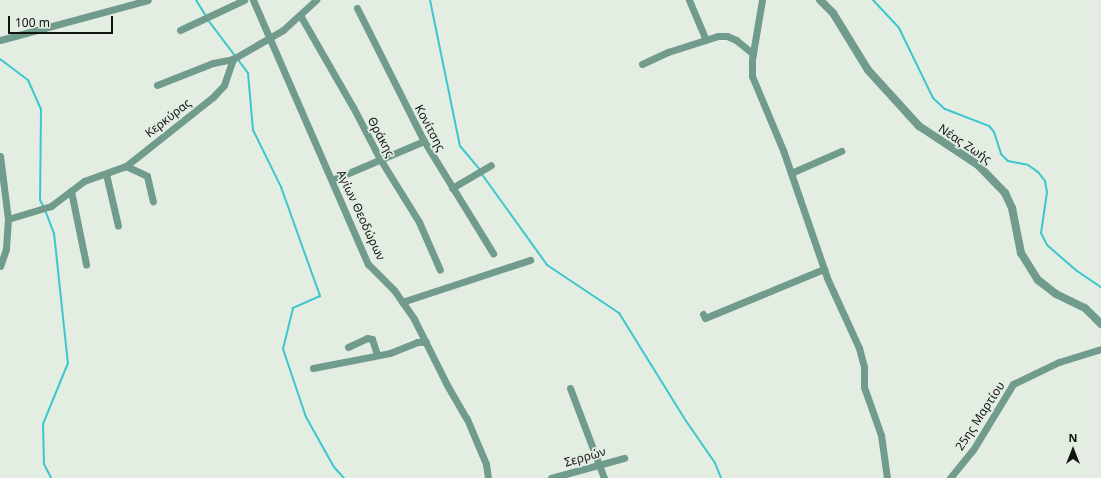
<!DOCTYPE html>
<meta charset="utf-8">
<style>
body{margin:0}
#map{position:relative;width:1101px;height:478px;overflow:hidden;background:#e3ede2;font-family:"Noto Sans",sans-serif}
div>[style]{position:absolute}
.stream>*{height:2px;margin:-1px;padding:0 1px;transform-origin:1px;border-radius:1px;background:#3bc7ce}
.minor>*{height:7px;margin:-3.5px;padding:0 3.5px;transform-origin:3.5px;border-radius:3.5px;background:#709b8d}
.tertiary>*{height:8px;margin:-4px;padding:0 4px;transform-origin:4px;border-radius:4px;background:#709b8d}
span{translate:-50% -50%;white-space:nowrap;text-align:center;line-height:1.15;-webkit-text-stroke:3.5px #e3ede2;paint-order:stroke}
.street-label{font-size:12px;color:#101310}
.north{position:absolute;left:1053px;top:430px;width:40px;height:40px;-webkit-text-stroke:3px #e3ede2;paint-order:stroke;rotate:0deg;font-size:11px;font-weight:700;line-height:16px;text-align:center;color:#101310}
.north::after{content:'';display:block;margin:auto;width:14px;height:18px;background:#101310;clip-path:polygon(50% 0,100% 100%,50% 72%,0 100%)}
.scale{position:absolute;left:8px;top:16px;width:105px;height:18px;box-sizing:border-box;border:2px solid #101310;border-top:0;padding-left:5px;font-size:12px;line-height:14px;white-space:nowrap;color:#101310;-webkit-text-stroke:3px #e3ede2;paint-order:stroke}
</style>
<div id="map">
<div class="stream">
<div style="left:196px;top:0;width:19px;rotate:58deg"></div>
<div style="left:430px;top:0;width:149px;rotate:78.4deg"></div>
<div style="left:460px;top:146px;width:30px;rotate:50deg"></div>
<div style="left:873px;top:0;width:38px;rotate:47deg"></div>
<div style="left:899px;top:28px;width:78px;rotate:64.1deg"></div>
<div style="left:933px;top:98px;width:16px;rotate:43deg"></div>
<div style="left:945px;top:109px;width:47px;rotate:21.1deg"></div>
<div style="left:989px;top:126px;width:8px;rotate:50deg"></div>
<div style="left:994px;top:132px;width:23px;rotate:72deg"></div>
<div style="left:1001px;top:154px;width:10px;rotate:45deg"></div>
<div style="left:1008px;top:161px;width:20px;rotate:11deg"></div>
<div style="left:1028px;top:165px;width:12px;rotate:35deg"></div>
<div style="left:1038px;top:172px;width:11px;rotate:52deg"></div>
<div style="left:1045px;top:181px;width:11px;rotate:80deg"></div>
<div style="left:1047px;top:192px;width:41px;rotate:98.3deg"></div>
<div style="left:1041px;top:233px;width:13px;rotate:63deg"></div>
<div style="left:1047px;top:245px;width:40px;rotate:41deg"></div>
<div style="left:1077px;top:271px;width:29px;rotate:34deg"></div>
<div style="left:208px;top:20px;width:66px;rotate:53deg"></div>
<div style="left:248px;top:73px;width:57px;rotate:85deg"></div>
<div style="left:253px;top:130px;width:64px;rotate:63.8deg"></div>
<div style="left:281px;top:187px;width:116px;rotate:70.3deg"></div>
<div style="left:320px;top:296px;width:30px;rotate:156deg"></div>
<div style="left:293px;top:308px;width:42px;rotate:103.7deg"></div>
<div style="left:283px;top:349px;width:72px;rotate:71.3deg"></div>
<div style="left:306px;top:417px;width:57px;rotate:60.8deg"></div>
<div style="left:334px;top:467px;width:15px;rotate:48deg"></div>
<div style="left:0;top:59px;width:35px;rotate:37deg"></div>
<div style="left:28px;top:80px;width:32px;rotate:66deg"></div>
<div style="left:41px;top:109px;width:91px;rotate:90.6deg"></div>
<div style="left:40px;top:200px;width:7px;rotate:63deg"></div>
<div style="left:481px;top:173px;width:113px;rotate:54.3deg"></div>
<div style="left:547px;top:265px;width:87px;rotate:33.7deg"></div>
<div style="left:619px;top:313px;width:123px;rotate:58.2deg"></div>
<div style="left:684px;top:418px;width:55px;rotate:55.4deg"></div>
<div style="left:715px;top:463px;width:16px;rotate:68deg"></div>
<div style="left:45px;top:210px;width:25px;rotate:69deg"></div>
<div style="left:54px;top:233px;width:131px;rotate:83.9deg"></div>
<div style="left:68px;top:363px;width:66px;rotate:112.3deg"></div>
<div style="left:43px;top:424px;width:40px;rotate:88.6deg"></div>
<div style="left:44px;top:464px;width:16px;rotate:63deg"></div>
</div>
<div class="minor">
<div style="left:253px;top:0;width:288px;rotate:66.5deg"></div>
<div style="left:368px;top:264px;width:37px;rotate:45deg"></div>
<div style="left:394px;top:290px;width:35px;rotate:55deg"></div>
<div style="left:414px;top:319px;width:74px;rotate:63.4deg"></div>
<div style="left:447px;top:385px;width:39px;rotate:60deg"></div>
<div style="left:467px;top:419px;width:49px;rotate:67.1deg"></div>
<div style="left:486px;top:464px;width:14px;rotate:82deg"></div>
<div style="left:689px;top:0;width:43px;rotate:67deg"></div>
<div style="left:762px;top:0;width:60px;rotate:99.6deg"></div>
<div style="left:752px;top:59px;width:17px;rotate:90deg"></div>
<div style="left:752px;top:76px;width:80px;rotate:67.3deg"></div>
<div style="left:783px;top:150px;width:135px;rotate:71deg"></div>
<div style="left:827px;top:278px;width:77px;rotate:65.4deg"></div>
<div style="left:859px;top:348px;width:20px;rotate:75deg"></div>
<div style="left:864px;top:367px;width:20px;rotate:90deg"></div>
<div style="left:864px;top:387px;width:51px;rotate:70.5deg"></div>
<div style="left:881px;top:435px;width:43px;rotate:82.1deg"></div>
<div style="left:357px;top:8px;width:149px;rotate:63.3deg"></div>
<div style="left:424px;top:141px;width:132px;rotate:58.4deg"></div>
<div style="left:300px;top:15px;width:106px;rotate:60.1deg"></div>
<div style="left:353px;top:107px;width:59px;rotate:62.6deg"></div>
<div style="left:380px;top:159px;width:74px;rotate:58.2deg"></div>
<div style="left:419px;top:222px;width:52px;rotate:66.4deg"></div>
<div style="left:180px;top:30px;width:71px;rotate:-25.1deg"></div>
<div style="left:0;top:40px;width:153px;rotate:-15.1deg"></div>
<div style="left:642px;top:64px;width:29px;rotate:-25deg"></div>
<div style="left:668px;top:52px;width:52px;rotate:-17.7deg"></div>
<div style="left:718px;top:36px;width:9px"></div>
<div style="left:727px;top:36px;width:10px;rotate:24deg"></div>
<div style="left:736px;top:40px;width:22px;rotate:39deg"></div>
<div style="left:157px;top:85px;width:60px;rotate:-21.4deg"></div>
<div style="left:213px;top:63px;width:20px;rotate:-11deg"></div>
<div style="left:0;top:156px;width:64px;rotate:82.8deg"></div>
<div style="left:8px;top:219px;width:30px;rotate:94deg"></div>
<div style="left:6px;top:249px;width:18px;rotate:109deg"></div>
<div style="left:126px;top:166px;width:23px;rotate:25deg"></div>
<div style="left:147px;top:176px;width:26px;rotate:77deg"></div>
<div style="left:791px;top:173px;width:55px;rotate:-23.7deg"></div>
<div style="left:106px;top:174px;width:53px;rotate:77deg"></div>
<div style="left:332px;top:180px;width:100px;rotate:-23deg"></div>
<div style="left:452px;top:188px;width:45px;rotate:-30.5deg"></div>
<div style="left:71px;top:191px;width:75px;rotate:78.4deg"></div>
<div style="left:8px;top:219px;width:45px;rotate:-16.8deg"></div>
<div style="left:51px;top:206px;width:41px;rotate:-37.1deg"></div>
<div style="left:84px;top:181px;width:45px;rotate:-19.7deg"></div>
<div style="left:126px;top:166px;width:111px;rotate:-38.4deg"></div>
<div style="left:213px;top:97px;width:16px;rotate:-47deg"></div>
<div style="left:224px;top:85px;width:28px;rotate:-71deg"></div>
<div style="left:233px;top:59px;width:58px;rotate:-30.1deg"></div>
<div style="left:283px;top:30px;width:45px;rotate:-42.3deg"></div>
<div style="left:402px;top:302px;width:135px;rotate:-18.2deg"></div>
<div style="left:703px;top:314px;width:4px;rotate:63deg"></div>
<div style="left:705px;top:318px;width:129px;rotate:-22.4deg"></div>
<div style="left:348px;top:347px;width:21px;rotate:-25deg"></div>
<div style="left:367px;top:338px;width:5px;rotate:11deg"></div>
<div style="left:372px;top:339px;width:16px;rotate:72deg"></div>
<div style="left:313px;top:368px;width:78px;rotate:-11deg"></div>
<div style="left:390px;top:353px;width:29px;rotate:-22deg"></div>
<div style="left:417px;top:342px;width:9px"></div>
<div style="left:570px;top:388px;width:96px;rotate:69.3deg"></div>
<div style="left:551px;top:478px;width:76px;rotate:-15.3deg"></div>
<div style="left:950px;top:478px;width:36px;rotate:-51deg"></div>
<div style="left:973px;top:450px;width:77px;rotate:-58.8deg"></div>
<div style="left:1013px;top:384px;width:51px;rotate:-25.6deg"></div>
<div style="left:1059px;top:362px;width:44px;rotate:-17.2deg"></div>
</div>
<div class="tertiary">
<div style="left:820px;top:0;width:18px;rotate:45deg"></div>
<div style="left:833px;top:13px;width:67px;rotate:58.4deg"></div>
<div style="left:868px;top:70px;width:76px;rotate:47.7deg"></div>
<div style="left:919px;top:126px;width:71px;rotate:33.5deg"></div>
<div style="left:978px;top:165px;width:39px;rotate:46deg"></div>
<div style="left:1005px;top:193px;width:17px;rotate:65deg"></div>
<div style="left:1012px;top:208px;width:46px;rotate:78.7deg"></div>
<div style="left:1021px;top:253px;width:32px;rotate:58deg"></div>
<div style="left:1038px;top:280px;width:23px;rotate:38deg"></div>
<div style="left:1056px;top:294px;width:32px;rotate:26deg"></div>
<div style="left:1085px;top:308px;width:23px;rotate:45deg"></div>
</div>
<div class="street-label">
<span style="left:168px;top:118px;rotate:-38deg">Κερκύρας</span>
<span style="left:430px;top:128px;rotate:62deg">Κονίτσης</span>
<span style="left:381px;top:137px;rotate:62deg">Θράκης</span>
<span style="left:965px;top:144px;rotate:34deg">Νέας Ζωής</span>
<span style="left:361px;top:215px;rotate:65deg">Αγίων Θεοδώρων</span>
<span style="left:980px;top:416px;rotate:-57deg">25ης Μαρτίου</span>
<span style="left:585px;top:457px;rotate:-16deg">Σερρών</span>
</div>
<div class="north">N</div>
<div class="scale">100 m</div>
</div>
